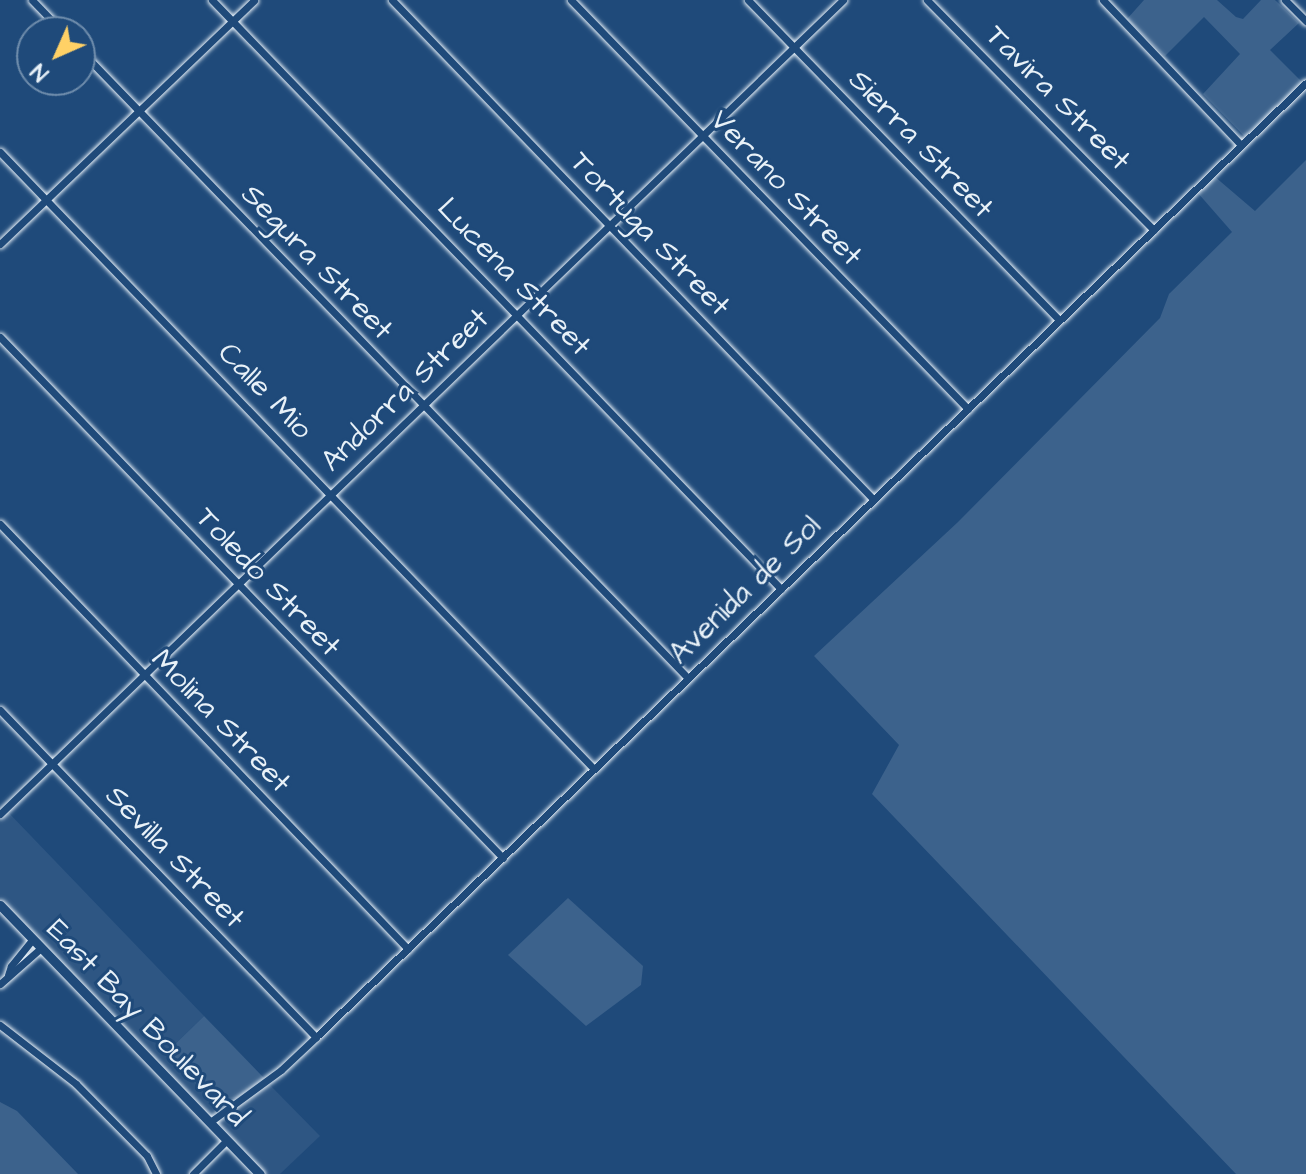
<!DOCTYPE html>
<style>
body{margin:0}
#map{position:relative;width:1306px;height:1174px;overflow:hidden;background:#1f4a7a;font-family:"Architects Daughter",sans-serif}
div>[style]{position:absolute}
.built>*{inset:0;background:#2e5683}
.green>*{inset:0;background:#3c628c}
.roads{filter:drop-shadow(0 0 2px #e8f1f8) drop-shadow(0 0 2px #e8f1f8)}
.street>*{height:7px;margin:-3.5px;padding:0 3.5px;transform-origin:3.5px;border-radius:3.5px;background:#1f4a7a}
.secondary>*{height:9px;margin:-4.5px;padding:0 4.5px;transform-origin:4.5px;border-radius:4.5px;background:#1f4a7a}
span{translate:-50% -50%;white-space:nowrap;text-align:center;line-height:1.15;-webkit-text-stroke:6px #1f4a7a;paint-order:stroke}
.street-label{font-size:30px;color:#e8f1f8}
.north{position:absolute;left:16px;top:16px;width:80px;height:80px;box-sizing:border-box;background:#1f4a7a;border:2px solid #6f8dac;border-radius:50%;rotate:225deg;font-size:22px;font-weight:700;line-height:32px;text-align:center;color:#e8f1f8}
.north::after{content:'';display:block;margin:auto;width:28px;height:36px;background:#ffd166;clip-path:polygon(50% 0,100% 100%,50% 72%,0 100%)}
</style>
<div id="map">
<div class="built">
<div style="clip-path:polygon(7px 811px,204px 1016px,168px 1051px,209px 1101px,237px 1098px,210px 1117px,0 900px,0 818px)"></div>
<div style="clip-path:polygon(268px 1083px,320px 1136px,280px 1174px,265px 1174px,215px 1122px)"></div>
</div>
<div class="green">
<div style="clip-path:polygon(1144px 0,1217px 0,1236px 17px,1243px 19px,1261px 0,1275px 0,1299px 23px,1270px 50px,1302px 82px,1245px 137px,1203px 94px,1240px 54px,1204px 17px,1165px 56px,1127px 19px)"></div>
<div style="clip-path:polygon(1306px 160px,1306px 1174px,1236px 1174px,872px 794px,899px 745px,814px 656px,958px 522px,1160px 318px,1169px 294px,1232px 232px,1197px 192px,1214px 176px,1255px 211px)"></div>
<div style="clip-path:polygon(568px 898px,643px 966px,641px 985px,586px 1026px,508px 955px)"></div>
<div style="clip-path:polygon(204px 1016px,264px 1078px,237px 1098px,209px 1101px,168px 1051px)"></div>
<div style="clip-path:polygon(0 1102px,17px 1111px,78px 1174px,0 1174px)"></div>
</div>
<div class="roads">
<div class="street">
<div style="left:32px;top:0;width:45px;rotate:45.9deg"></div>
<div style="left:212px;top:0;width:819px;rotate:45.99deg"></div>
<div style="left:392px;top:0;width:694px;rotate:46.05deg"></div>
<div style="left:571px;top:0;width:570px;rotate:45.85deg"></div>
<div style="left:748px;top:0;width:446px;rotate:45.8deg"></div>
<div style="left:927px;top:0;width:323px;rotate:45.4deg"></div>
<div style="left:1103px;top:0;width:200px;rotate:46.4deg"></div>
<div style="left:1285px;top:0;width:30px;rotate:45deg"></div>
<div style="left:80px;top:50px;width:874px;rotate:45.93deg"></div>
<div style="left:0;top:152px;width:856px;rotate:46.09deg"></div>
<div style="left:0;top:244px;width:352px;rotate:-43.8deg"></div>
<div style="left:0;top:337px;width:724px;rotate:46.01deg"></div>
<div style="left:0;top:524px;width:589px;rotate:46.17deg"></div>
<div style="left:0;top:710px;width:455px;rotate:46deg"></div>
<div style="left:0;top:814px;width:1172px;rotate:-44deg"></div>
<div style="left:8px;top:975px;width:9px;rotate:-72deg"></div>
<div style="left:11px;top:966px;width:35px;rotate:-51deg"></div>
<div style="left:0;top:984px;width:55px;rotate:-41.3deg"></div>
<div style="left:0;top:1025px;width:96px;rotate:37.8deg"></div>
<div style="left:76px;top:1084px;width:101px;rotate:45.4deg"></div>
<div style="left:147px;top:1156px;width:20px;rotate:63deg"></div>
<div style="left:210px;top:1122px;width:88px;rotate:-36.2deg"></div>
<div style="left:281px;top:1070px;width:48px;rotate:-43.3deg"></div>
<div style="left:316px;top:1037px;width:1375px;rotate:-43.94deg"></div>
<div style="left:193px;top:1174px;width:48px;rotate:-45deg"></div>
</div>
<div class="secondary">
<div style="left:0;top:905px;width:374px;rotate:46deg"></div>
</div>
</div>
<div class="street-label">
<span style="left:1058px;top:98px;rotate:45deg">Tavira Street</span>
<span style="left:921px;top:144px;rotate:46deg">Sierra Street</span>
<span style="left:786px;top:188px;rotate:46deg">Verano Street</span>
<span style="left:650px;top:234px;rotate:46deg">Tortuga Street</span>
<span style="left:317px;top:262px;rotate:46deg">Segura Street</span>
<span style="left:514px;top:277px;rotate:46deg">Lucena Street</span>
<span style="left:405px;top:390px;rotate:-44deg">Andorra Street</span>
<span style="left:265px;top:391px;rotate:46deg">Calle Mio</span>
<span style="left:268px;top:582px;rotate:46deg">Toledo Street</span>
<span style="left:745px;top:590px;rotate:-44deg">Avenida de Sol</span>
<span style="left:221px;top:721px;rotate:46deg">Molina Street</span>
<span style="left:175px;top:857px;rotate:46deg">Sevilla Street</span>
<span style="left:147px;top:1023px;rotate:46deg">East Bay Boulevard</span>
</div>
<div class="north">N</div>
</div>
